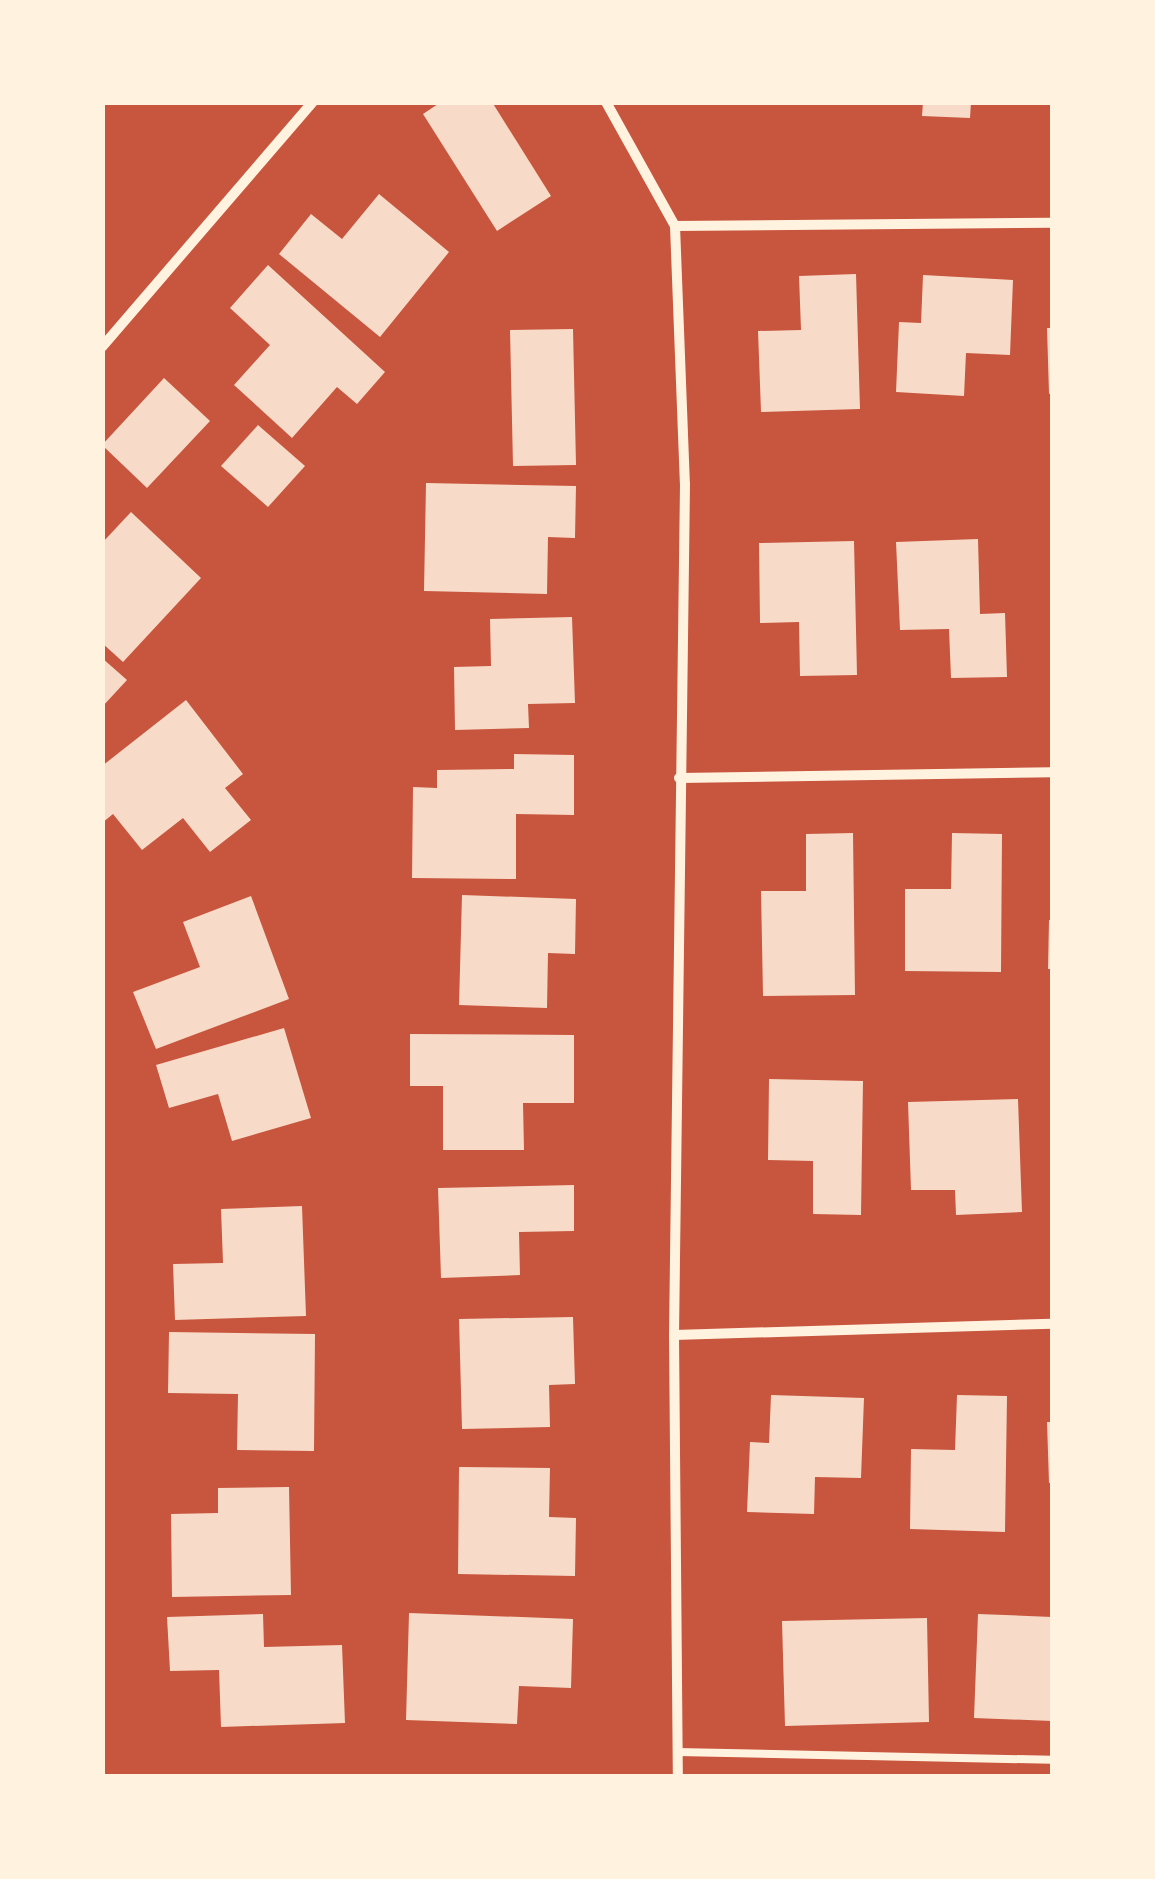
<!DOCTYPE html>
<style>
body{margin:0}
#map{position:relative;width:1155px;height:1879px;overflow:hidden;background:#c8553d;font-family:Inter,sans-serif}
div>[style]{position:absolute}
.building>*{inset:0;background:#f7dbc8}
.service>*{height:8px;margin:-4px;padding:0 4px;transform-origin:4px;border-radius:4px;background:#fff3e0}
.minor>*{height:10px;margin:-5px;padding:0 5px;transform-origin:5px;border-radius:5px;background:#fff3e0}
span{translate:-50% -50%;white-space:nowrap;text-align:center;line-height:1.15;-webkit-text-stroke:8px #fff3e0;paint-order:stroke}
.frame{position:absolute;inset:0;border:105px solid #fff3e0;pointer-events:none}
</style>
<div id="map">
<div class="building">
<div style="clip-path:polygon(441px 102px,492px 102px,551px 196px,497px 231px,423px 114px)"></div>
<div style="clip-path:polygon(923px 102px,971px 102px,970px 118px,922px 116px)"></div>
<div style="clip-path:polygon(379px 194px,449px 252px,380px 337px,279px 254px,311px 214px,342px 239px)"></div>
<div style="clip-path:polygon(268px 265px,385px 372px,357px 404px,337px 387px,292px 438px,234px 385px,270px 345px,230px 308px)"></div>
<div style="clip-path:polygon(856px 274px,860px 409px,761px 412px,758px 331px,801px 330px,799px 276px)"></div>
<div style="clip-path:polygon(923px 275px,1013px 280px,1010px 355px,966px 353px,964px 396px,896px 392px,899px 322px,921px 323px)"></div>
<div style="clip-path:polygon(1047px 328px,1052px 328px,1052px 393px,1049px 394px)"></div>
<div style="clip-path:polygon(573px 329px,576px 465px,513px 466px,510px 330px)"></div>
<div style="clip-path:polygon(164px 378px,210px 421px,147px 488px,102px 445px)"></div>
<div style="clip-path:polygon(258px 425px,305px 466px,268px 507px,221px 466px)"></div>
<div style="clip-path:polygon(426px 483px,576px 486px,575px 538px,548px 537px,547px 594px,424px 591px)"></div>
<div style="clip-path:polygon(131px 512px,201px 578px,123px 662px,102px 643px,102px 543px)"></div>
<div style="clip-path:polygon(978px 539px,980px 614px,1005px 613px,1007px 677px,951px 678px,949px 629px,900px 630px,896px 542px)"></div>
<div style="clip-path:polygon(854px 541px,857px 675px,800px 676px,799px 622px,760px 623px,759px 543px)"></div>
<div style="clip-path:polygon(572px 617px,575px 703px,528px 704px,529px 728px,455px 730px,454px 667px,491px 666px,490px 619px)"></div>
<div style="clip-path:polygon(102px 658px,127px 680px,102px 707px)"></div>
<div style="clip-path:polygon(186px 700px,243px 774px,225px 788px,251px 820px,210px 852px,183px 818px,142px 850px,113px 814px,102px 823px,102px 766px)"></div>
<div style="clip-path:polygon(514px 754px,574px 755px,574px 815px,516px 814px,516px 879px,412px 878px,413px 787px,437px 788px,437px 770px,514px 769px)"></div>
<div style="clip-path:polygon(853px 833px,855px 995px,763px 996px,761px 891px,806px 891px,806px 834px)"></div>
<div style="clip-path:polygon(952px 833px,1002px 834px,1001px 972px,905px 971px,905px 889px,951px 889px)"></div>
<div style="clip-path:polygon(462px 895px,576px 899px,575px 954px,548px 953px,547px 1008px,459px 1005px)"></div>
<div style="clip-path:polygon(251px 896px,289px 999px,156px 1049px,133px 992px,200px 967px,183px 922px)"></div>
<div style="clip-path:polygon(1049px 920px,1052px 920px,1052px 969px,1048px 969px)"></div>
<div style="clip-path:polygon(284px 1028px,311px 1118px,232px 1141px,218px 1094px,169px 1108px,156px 1065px)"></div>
<div style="clip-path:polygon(410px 1034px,574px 1035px,574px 1103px,523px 1103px,524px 1150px,443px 1150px,443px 1086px,410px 1086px)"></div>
<div style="clip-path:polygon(769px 1079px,863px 1081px,861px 1215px,813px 1214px,813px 1161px,768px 1160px)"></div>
<div style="clip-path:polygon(1018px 1099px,1022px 1212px,956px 1215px,955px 1190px,911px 1190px,908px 1102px)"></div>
<div style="clip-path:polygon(574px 1185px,574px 1231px,519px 1232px,520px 1275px,441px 1278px,438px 1188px)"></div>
<div style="clip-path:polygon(302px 1206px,306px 1316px,175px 1320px,173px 1264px,223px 1263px,221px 1209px)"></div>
<div style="clip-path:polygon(573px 1317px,575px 1384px,549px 1385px,550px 1427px,462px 1429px,459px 1319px)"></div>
<div style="clip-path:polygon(169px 1332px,315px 1334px,314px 1451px,237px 1450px,238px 1394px,168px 1393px)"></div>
<div style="clip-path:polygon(771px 1395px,864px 1398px,861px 1478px,815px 1477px,814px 1514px,747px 1512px,750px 1442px,769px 1443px)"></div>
<div style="clip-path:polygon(957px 1395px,1007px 1396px,1005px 1532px,910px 1529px,911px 1449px,955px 1450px)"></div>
<div style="clip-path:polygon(1047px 1422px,1052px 1422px,1052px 1483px,1049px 1483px)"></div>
<div style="clip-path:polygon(459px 1467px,550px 1468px,549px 1517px,576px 1518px,575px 1576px,458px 1574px)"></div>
<div style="clip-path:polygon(289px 1487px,291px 1595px,172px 1597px,171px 1514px,218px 1513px,218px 1488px)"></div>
<div style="clip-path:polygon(409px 1613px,573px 1619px,571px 1688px,519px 1686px,517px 1724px,406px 1720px)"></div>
<div style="clip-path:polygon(263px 1614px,264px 1647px,342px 1645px,345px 1723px,221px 1727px,219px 1670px,170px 1671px,167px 1617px)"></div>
<div style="clip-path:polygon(978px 1614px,1052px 1617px,1052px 1721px,974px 1718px)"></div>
<div style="clip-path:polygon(927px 1618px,929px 1722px,785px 1726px,782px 1621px)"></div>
</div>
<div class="service">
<div style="left:677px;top:1752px;width:375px;rotate:1.2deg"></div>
</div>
<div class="minor">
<div style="left:606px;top:102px;width:142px;rotate:60.9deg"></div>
<div style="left:675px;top:226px;width:258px;rotate:87.8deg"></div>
<div style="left:685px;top:484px;width:851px;rotate:90.74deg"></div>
<div style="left:674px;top:1335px;width:441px;rotate:89.5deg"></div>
<div style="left:675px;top:226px;width:377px;rotate:-0.5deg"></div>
<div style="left:102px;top:347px;width:323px;rotate:-49.3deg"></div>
<div style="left:679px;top:778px;width:373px;rotate:-0.9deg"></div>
<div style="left:674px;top:1335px;width:378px;rotate:-1.7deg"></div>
</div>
<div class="frame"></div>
</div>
